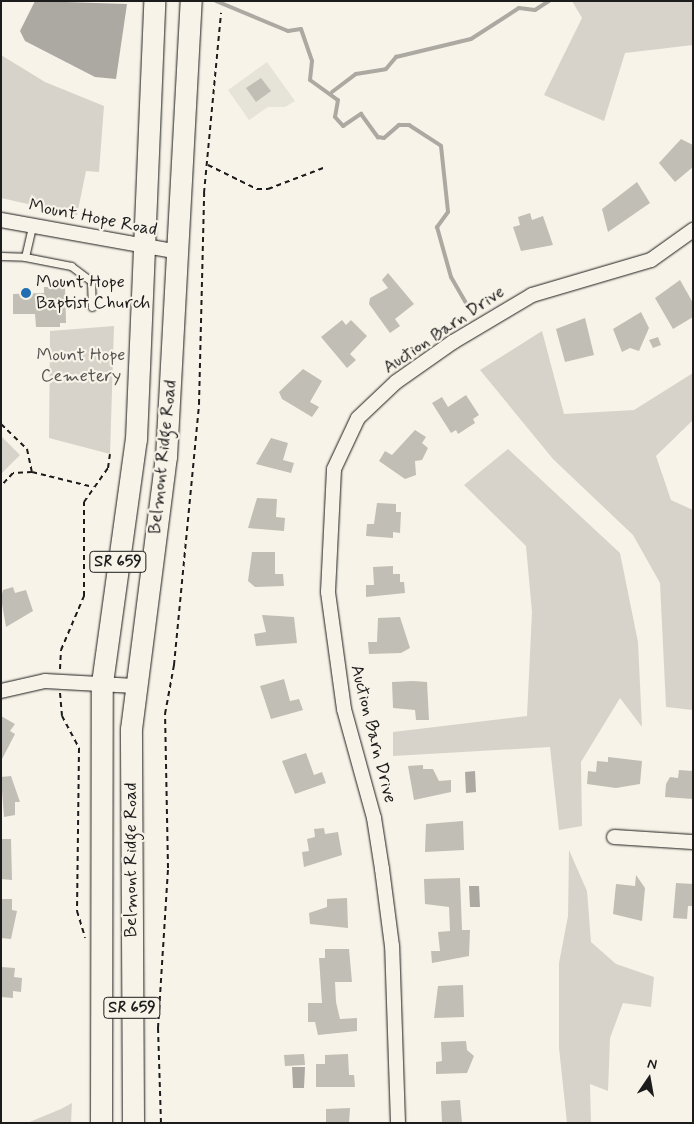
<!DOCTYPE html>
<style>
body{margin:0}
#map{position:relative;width:694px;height:1124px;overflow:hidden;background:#f7f3e8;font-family:Mynerve,sans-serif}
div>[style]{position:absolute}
.built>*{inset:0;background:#e6e3d9}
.green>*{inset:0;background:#d7d3cb}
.water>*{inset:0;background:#aca9a2}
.stream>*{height:4px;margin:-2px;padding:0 2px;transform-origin:2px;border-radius:2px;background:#aca9a2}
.building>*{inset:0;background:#c0beb5}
.path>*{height:2px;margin-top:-1px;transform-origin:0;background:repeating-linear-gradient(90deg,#1c1c1c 0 5px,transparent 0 9px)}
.roads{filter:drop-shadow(0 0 1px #1c1c1c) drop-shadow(0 0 1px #1c1c1c)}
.lane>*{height:7px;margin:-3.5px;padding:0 3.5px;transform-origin:3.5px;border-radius:3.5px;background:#f7f3e8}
.street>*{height:14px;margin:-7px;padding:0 7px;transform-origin:7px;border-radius:7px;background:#f7f3e8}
.primary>*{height:21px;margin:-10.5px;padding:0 10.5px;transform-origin:10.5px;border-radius:10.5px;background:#f7f3e8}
.dots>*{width:14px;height:14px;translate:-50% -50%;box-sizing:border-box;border:2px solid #f7f3e8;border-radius:50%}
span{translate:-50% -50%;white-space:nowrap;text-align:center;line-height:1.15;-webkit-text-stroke:4.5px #f7f3e8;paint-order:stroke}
.shield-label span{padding:1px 4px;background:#f7f3e8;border:1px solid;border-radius:4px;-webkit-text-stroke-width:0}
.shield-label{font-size:16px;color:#1c1c1c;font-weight:700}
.street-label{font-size:18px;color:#1c1c1c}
.poi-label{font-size:18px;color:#1c1c1c}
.left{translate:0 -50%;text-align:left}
.park-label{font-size:18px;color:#545351}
.frame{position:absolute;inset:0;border:2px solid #1c1c1c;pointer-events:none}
.north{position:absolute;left:624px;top:1054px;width:50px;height:50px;-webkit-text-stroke:4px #f7f3e8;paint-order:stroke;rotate:12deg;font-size:14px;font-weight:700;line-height:20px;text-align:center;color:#1c1c1c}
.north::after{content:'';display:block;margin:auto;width:18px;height:22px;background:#1c1c1c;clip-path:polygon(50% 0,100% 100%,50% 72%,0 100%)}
</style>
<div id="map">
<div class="built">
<div style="clip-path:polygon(267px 62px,295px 101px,285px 107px,268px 107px,249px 120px,228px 90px)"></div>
</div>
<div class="green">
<div style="clip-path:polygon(572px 1px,693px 1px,693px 45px,625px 53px,604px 121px,544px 95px,582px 18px)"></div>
<div style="clip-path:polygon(1px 55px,45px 82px,104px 106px,99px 172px,86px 171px,77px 215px,1px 198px)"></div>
<div style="clip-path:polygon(114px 326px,110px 454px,49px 438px,50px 331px)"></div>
<div style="clip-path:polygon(542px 331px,564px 414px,634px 410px,693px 373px,693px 420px,656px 456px,671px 500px,693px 510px,693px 710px,666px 707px,660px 583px,633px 535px,553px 459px,480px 370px)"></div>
<div style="clip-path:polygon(1px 436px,20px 455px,1px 474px)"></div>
<div style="clip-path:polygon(508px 449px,620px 553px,638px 642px,642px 727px,620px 698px,581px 762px,582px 826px,559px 830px,550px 747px,393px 756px,393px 732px,527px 716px,532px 612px,526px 546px,464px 485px)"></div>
<div style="clip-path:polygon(569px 850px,587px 891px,591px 942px,616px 964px,654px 977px,651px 1007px,623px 1003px,610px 1038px,608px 1091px,590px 1084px,591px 1123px,567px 1123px,559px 1048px,559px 963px,568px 916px)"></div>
<div style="clip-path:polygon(72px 1103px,71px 1123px,27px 1123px,61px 1109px)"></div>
</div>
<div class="water">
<div style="clip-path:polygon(35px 1px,127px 4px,116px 79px,95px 77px,25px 41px,20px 31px)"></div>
<div style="clip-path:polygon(475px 771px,476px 792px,466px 793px,465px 772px)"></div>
<div style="clip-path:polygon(469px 886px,479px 886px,480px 907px,470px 907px)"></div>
<div style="clip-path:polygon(292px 1067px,305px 1067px,304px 1088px,293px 1088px)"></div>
</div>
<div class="stream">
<div style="left:216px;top:1px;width:78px;rotate:22.6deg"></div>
<div style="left:288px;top:31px;width:13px;rotate:-9deg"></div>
<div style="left:301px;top:29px;width:34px;rotate:71deg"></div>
<div style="left:312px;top:61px;width:19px;rotate:96deg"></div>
<div style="left:310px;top:80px;width:34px;rotate:36deg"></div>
<div style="left:338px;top:100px;width:17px;rotate:100deg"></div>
<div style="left:335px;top:117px;width:12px;rotate:48deg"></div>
<div style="left:343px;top:126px;width:22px;rotate:-34deg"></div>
<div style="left:361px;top:114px;width:29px;rotate:54deg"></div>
<div style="left:378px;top:137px;width:6px;rotate:9deg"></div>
<div style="left:384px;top:138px;width:20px;rotate:-41deg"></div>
<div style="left:399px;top:125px;width:10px"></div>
<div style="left:409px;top:125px;width:38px;rotate:33deg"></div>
<div style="left:441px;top:146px;width:66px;rotate:83.9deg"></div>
<div style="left:448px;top:212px;width:19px;rotate:126deg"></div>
<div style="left:437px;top:227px;width:52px;rotate:74.4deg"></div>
<div style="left:451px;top:277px;width:34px;rotate:60deg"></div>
<div style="left:332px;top:92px;width:30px;rotate:-37deg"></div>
<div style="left:356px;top:74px;width:30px;rotate:-9deg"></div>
<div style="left:386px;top:69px;width:16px;rotate:-50deg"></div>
<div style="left:396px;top:57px;width:77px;rotate:-13.5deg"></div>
<div style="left:471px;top:39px;width:57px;rotate:-32.9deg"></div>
<div style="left:519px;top:8px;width:16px;rotate:7deg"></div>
<div style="left:535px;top:10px;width:17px;rotate:-33deg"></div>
</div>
<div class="building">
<div style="clip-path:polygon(261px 78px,271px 91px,256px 102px,246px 88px)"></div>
<div style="clip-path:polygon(681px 139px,693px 145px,693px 167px,675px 182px,659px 163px)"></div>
<div style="clip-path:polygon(637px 182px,650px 203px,608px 232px,602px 209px)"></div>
<div style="clip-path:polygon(530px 213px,532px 220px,543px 216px,553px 245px,521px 251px,513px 227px,520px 225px,518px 217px)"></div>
<div style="clip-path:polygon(388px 273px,414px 304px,395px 319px,400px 326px,390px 333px,369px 304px,370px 298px,388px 288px,382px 280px)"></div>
<div style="clip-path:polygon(680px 280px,693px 303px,693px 317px,673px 329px,655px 298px)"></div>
<div style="clip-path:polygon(44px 287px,65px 287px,66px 323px,60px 323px,60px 327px,36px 327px,35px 314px,13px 314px,13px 294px,44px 293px)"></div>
<div style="clip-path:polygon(641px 312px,649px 328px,639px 351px,630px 348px,622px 352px,613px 329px)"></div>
<div style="clip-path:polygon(585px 318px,594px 355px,565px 362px,556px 329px)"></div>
<div style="clip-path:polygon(342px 320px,346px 325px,351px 320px,367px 336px,350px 354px,356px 360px,347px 368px,321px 337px)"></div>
<div style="clip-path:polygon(658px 337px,661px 345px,653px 348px,649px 340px)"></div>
<div style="clip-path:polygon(303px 369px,322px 381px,310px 402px,319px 407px,312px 417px,282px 399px,279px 392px)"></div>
<div style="clip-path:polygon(466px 395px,479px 415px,473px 419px,475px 423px,458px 434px,456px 430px,451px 433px,432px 403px,442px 397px,448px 407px)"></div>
<div style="clip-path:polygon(415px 430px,426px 437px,422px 443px,428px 448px,422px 460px,415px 461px,416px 475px,405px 479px,379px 461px,385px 451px,392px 455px)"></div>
<div style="clip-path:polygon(271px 438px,288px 443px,283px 460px,294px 463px,291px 473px,256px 464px)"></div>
<div style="clip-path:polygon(257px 498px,277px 499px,276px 517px,285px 518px,284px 531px,248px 528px)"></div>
<div style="clip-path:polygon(377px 503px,396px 504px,396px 512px,401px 512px,400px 533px,393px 532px,393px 538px,366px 536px,367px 524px,374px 524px)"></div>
<div style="clip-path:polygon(252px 552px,275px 552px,275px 574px,283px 574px,284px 586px,255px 587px,248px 581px)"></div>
<div style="clip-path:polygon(393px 566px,393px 574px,400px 574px,400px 582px,404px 582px,405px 593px,366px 597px,366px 585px,374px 585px,373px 567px)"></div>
<div style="clip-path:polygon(13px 587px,15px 593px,26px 590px,33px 611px,6px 627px,1px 598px,3px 590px)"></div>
<div style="clip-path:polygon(262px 615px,294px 617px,297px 643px,256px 646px,254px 634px,266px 632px)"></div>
<div style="clip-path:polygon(400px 617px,410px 648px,401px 653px,369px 654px,368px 642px,377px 642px,378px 618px)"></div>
<div style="clip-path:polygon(284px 679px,290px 701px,299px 699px,303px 710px,271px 719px,260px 686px)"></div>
<div style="clip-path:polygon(413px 681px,427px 682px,429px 720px,416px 720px,415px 710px,393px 708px,392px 682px)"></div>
<div style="clip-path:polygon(1px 716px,15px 724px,10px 731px,15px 734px,1px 761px)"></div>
<div style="clip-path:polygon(306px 753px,314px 775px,322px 772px,326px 783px,295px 794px,282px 761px)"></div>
<div style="clip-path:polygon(608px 757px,642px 761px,640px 784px,616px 788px,587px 784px,588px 771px,596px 772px,597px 761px,608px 762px)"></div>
<div style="clip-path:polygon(423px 765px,423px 769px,433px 769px,439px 781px,451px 780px,451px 792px,414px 800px,408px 766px)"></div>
<div style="clip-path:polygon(679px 770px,693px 771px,693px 799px,665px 797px,666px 784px,670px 777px,678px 778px)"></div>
<div style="clip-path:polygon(11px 776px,20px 802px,15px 802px,15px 815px,4px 817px,1px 777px)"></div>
<div style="clip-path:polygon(463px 821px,464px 850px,425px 852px,426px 824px)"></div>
<div style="clip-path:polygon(324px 828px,325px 834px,338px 832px,342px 855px,304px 867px,302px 852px,309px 851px,307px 839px,315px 837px,314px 829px)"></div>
<div style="clip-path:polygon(1px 839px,11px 839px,12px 880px,1px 879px)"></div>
<div style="clip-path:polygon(636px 875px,645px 888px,642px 921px,613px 914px,616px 884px,635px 886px)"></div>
<div style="clip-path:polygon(460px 878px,462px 930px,470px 930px,469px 956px,432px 963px,431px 951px,440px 951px,438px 932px,450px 931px,449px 907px,425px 904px,424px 879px)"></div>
<div style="clip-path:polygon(676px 883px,693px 884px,693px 906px,688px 906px,687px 919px,673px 918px)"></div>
<div style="clip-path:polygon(347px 898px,348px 928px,310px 924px,309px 913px,327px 907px,327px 899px)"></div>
<div style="clip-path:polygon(1px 899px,12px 899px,12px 910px,17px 911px,11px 939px,1px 938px)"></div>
<div style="clip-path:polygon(325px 949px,349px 949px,352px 982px,335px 982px,336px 1002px,340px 1019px,357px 1018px,357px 1031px,318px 1035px,315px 1022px,308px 1022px,308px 1003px,322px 1003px,319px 958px,325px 958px)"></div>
<div style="clip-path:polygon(1px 967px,15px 968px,14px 977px,22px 978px,21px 992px,13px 991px,13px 998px,1px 997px)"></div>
<div style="clip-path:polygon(463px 985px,464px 1017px,434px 1018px,438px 986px)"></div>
<div style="clip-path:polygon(466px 1041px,467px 1050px,474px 1056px,467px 1073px,436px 1074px,436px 1062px,442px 1061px,441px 1042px)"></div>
<div style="clip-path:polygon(304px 1054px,305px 1065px,285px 1066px,284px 1055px)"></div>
<div style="clip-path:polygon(348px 1054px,349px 1075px,354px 1075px,355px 1087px,316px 1087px,316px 1064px,325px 1064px,325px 1055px)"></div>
<div style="clip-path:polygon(460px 1100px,462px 1123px,442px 1123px,441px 1101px)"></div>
<div style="clip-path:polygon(350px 1108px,349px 1123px,326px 1123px,326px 1109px)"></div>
</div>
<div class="path">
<div style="left:208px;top:165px;width:55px;rotate:26.1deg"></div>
<div style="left:257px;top:189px;width:11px"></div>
<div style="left:268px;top:189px;width:59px;rotate:-20.9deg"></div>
<div style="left:1px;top:424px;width:36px;rotate:44deg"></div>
<div style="left:27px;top:449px;width:24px;rotate:78deg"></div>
<div style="left:32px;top:472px;width:19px;rotate:177deg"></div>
<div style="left:13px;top:473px;width:18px;rotate:133deg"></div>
<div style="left:32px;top:472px;width:63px;rotate:13.8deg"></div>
<div style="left:60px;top:669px;width:19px;rotate:-87deg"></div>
<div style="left:61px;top:650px;width:59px;rotate:-66.9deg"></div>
<div style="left:84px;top:596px;width:94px;rotate:-90deg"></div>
<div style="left:84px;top:502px;width:42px;rotate:-54.8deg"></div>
<div style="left:108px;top:468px;width:14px;rotate:-82deg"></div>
<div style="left:60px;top:693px;width:23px;rotate:85deg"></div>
<div style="left:62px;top:716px;width:36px;rotate:62deg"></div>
<div style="left:79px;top:748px;width:163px;rotate:90.7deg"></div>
<div style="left:77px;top:911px;width:28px;rotate:73deg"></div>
<div style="left:161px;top:1123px;width:95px;rotate:-91.8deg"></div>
<div style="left:158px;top:1028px;width:160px;rotate:-86.4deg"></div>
<div style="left:168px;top:868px;width:154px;rotate:-91.1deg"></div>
<div style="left:165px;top:714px;width:50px;rotate:-79.6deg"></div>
<div style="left:174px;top:665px;width:262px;rotate:-84.5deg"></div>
<div style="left:199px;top:404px;width:211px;rotate:-88.6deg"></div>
<div style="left:204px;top:193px;width:181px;rotate:-84.6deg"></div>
</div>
<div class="roads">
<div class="lane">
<div style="left:1px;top:256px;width:24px;rotate:2deg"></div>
<div style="left:25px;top:257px;width:32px;rotate:-77deg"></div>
<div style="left:25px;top:257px;width:47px;rotate:11.1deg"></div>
<div style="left:71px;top:266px;width:25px;rotate:37deg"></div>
<div style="left:91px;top:281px;width:26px;rotate:88deg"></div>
</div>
<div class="street">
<div style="left:1px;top:220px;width:180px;rotate:10.2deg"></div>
<div style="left:1px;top:691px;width:45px;rotate:-12.8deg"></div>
<div style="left:45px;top:681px;width:90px;rotate:3.2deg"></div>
<div style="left:614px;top:837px;width:79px;rotate:3.6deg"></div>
<div style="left:398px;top:1123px;width:177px;rotate:-91.9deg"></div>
<div style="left:392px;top:946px;width:78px;rotate:-97.4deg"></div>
<div style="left:382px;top:869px;width:52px;rotate:-98.9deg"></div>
<div style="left:374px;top:818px;width:113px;rotate:-105.4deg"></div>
<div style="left:344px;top:709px;width:118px;rotate:-97.8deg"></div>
<div style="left:328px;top:592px;width:123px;rotate:-87.2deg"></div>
<div style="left:334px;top:469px;width:56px;rotate:-64.8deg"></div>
<div style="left:358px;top:418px;width:52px;rotate:-43.5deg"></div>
<div style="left:396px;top:382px;width:70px;rotate:-35.1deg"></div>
<div style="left:453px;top:342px;width:92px;rotate:-30.7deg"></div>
<div style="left:532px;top:295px;width:124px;rotate:-16.4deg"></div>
<div style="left:651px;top:260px;width:52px;rotate:-35.5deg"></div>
</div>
<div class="primary">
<div style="left:101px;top:1123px;width:440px;rotate:-89.9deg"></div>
<div style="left:102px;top:683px;width:246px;rotate:-82.1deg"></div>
<div style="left:136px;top:439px;width:438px;rotate:-87.6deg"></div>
<div style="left:133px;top:1123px;width:394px;rotate:-90.3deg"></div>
<div style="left:131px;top:729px;width:274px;rotate:-82.7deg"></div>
<div style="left:166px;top:457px;width:457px;rotate:-86.9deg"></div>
</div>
</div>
<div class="dots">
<div style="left:26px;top:293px;background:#1f6fb2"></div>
</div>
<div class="shield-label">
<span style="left:118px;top:562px">SR 659</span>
<span style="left:132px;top:1008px">SR 659</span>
</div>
<div class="street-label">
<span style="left:93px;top:218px;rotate:11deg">Mount Hope Road</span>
<span style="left:444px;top:330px;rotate:-34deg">Auction Barn Drive</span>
<span style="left:163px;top:457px;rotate:-84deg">Belmont Ridge Road</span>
<span style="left:373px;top:734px;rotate:76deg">Auction Barn Drive</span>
<span style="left:131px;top:860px;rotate:-90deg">Belmont Ridge Road</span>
</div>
<div class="poi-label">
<span class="left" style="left:36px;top:293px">Mount Hope<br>Baptist Church</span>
</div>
<div class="park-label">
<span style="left:81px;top:366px">Mount Hope<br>Cemetery</span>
</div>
<div class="frame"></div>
<div class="north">N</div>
</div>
